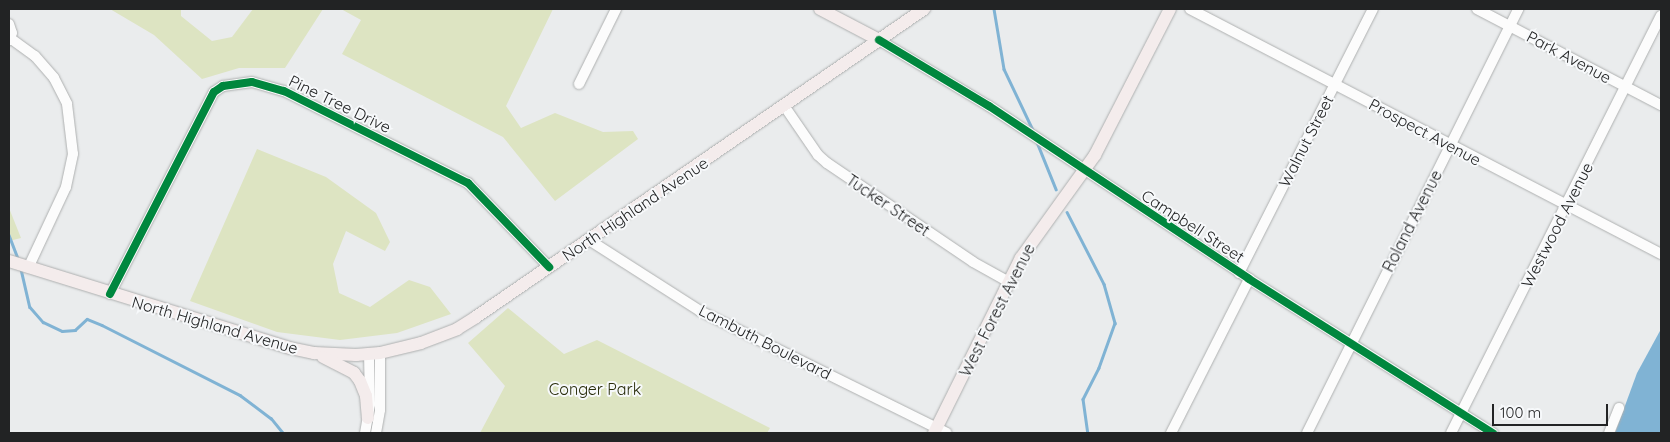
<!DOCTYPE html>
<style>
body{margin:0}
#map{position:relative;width:1670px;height:442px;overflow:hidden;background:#eaeced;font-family:Quicksand,sans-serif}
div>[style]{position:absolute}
.green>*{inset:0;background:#dde4c2}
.water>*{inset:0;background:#80b3d4}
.stream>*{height:2.5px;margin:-1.25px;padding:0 1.25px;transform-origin:1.25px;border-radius:1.25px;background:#80b3d4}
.roads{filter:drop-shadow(0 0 1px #aeb0b0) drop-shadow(0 0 1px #aeb0b0)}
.minor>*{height:10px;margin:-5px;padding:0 5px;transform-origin:5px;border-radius:5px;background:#fcfcfc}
.major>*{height:12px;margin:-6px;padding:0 6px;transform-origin:6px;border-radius:6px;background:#f4ecec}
.cycleway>*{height:8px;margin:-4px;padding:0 4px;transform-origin:4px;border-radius:4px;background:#00873e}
span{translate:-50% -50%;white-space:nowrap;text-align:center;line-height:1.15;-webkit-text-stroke:4px #f7f9fb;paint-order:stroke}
.street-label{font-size:16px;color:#222324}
.park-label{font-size:16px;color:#282c0a}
.frame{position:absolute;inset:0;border:10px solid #222324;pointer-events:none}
.scale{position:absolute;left:1492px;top:404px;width:116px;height:22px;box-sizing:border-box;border:2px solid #222324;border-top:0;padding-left:6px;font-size:15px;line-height:18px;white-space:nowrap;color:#222324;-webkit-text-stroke:4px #f7f9fb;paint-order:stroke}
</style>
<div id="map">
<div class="green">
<div style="clip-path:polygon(110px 9px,181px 9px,181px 16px,212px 41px,232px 37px,253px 9px,323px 9px,285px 68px,239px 68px,202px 79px,154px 35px)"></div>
<div style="clip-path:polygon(341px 9px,553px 9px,506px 106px,521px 128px,555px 113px,603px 132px,633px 131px,638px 139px,555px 201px,503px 137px,342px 54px,361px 20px)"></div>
<div style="clip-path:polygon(257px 149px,326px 177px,376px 213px,390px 242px,385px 251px,346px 231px,333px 264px,339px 293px,370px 307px,409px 280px,430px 287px,451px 314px,397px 333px,340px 340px,277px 332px,190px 301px)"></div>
<div style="clip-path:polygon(9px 208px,21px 238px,9px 241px)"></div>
<div style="clip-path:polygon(508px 308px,564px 354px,597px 340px,770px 428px,767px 433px,480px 433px,505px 386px,468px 343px)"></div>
</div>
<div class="water">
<div style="clip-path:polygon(1661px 329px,1661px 433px,1615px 433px,1637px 373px)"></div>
</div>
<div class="stream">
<div style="left:994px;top:9px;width:61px;rotate:80.5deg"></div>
<div style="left:1004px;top:69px;width:68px;rotate:64.6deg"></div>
<div style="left:1037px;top:142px;width:51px;rotate:68deg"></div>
<div style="left:1067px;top:212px;width:81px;rotate:62.8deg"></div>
<div style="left:1104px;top:284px;width:41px;rotate:74.2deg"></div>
<div style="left:1115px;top:323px;width:48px;rotate:109.6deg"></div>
<div style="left:1099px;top:368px;width:35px;rotate:117deg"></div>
<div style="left:1083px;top:399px;width:34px;rotate:82deg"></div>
<div style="left:9px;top:235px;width:26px;rotate:69deg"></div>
<div style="left:21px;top:269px;width:39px;rotate:77deg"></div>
<div style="left:30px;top:307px;width:20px;rotate:49deg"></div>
<div style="left:43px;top:322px;width:21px;rotate:25deg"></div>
<div style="left:62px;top:331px;width:13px;rotate:-4deg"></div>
<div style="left:75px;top:330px;width:16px;rotate:-43deg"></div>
<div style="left:87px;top:319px;width:16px;rotate:22deg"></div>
<div style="left:102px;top:325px;width:155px;rotate:26.9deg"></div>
<div style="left:240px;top:395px;width:39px;rotate:37deg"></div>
<div style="left:271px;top:418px;width:19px;rotate:51deg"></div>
</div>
<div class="roads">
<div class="minor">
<div style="left:1190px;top:9px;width:531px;rotate:27.48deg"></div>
<div style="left:1477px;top:9px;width:208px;rotate:27.6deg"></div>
<div style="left:9px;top:24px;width:9px;rotate:72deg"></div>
<div style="left:12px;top:33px;width:8px;rotate:113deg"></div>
<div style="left:10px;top:38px;width:31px;rotate:36deg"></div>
<div style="left:35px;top:56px;width:29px;rotate:49deg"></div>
<div style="left:54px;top:78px;width:29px;rotate:63deg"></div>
<div style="left:67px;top:104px;width:50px;rotate:83.2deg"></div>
<div style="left:73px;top:154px;width:34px;rotate:102deg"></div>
<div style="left:66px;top:187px;width:89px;rotate:115.1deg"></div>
<div style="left:879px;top:40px;width:128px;rotate:31deg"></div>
<div style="left:989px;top:106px;width:312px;rotate:33.6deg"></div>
<div style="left:1249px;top:279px;width:289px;rotate:32.3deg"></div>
<div style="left:579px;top:84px;width:84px;rotate:-63.7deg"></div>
<div style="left:785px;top:107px;width:58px;rotate:55.5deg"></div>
<div style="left:818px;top:155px;width:12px;rotate:42deg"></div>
<div style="left:827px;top:163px;width:176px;rotate:34.1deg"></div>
<div style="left:973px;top:262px;width:41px;rotate:29.1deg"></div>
<div style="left:589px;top:240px;width:132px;rotate:32.6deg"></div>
<div style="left:700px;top:311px;width:275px;rotate:26.3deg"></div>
<div style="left:1239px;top:273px;width:296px;rotate:-63.1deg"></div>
<div style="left:110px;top:294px;width:227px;rotate:-62.8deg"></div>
<div style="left:214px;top:92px;width:11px;rotate:-34deg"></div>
<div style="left:223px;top:86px;width:29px;rotate:-8deg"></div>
<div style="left:252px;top:82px;width:33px;rotate:16deg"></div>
<div style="left:284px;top:91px;width:206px;rotate:26.6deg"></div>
<div style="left:468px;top:183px;width:117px;rotate:46deg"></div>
<div style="left:365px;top:433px;width:29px;rotate:-80deg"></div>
<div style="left:370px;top:404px;width:50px;rotate:-91.1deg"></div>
<div style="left:376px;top:433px;width:23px;rotate:-80deg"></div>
<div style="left:380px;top:410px;width:57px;rotate:-90deg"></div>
<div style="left:1171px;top:433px;width:173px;rotate:-63.1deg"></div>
<div style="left:1307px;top:433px;width:474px;rotate:-63.5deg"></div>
<div style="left:1451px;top:433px;width:467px;rotate:-63.3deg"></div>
<div style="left:1609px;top:433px;width:27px;rotate:-68deg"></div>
</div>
<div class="major">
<div style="left:820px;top:9px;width:67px;rotate:27.7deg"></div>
<div style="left:9px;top:261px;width:294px;rotate:17.2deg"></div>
<div style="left:290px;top:348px;width:25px;rotate:12deg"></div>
<div style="left:314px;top:353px;width:42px;rotate:2.7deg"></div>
<div style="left:356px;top:355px;width:24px;rotate:-5deg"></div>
<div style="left:380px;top:353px;width:42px;rotate:-13.7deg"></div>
<div style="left:421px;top:343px;width:39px;rotate:-21deg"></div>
<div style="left:457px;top:329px;width:22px;rotate:-32deg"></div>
<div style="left:476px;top:317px;width:544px;rotate:-34.51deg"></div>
<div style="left:323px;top:357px;width:35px;rotate:27deg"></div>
<div style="left:354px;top:373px;width:10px;rotate:53deg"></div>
<div style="left:360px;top:381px;width:16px;rotate:68deg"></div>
<div style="left:366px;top:396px;width:22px;rotate:85deg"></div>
<div style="left:934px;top:433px;width:195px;rotate:-63.6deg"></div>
<div style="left:1021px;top:258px;width:127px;rotate:-54.3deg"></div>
<div style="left:1095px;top:155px;width:164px;rotate:-62.8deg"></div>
</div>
</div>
<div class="cycleway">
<div style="left:879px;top:40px;width:128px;rotate:31deg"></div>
<div style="left:989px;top:106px;width:312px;rotate:33.6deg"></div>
<div style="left:1249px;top:279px;width:289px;rotate:32.3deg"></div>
<div style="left:110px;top:294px;width:227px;rotate:-62.8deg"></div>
<div style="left:214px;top:92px;width:11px;rotate:-34deg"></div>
<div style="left:223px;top:86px;width:29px;rotate:-8deg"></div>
<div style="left:252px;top:82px;width:33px;rotate:16deg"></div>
<div style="left:284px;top:91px;width:206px;rotate:26.6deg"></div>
<div style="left:468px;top:183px;width:117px;rotate:46deg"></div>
</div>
<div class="street-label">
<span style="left:1569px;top:57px;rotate:28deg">Park Avenue</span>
<span style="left:340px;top:104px;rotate:26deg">Pine Tree Drive</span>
<span style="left:1425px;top:132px;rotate:28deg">Prospect Avenue</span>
<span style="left:1306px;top:141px;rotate:-63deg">Walnut Street</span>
<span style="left:888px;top:205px;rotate:34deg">Tucker Street</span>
<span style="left:635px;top:209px;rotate:-34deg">North Highland Avenue</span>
<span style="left:1412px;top:221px;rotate:-63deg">Roland Avenue</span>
<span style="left:1557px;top:225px;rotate:-63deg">Westwood Avenue</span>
<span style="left:1193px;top:226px;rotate:33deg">Campbell Street</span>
<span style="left:997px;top:310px;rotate:-63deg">West Forest Avenue</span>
<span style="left:215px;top:325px;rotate:16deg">North Highland Avenue</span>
<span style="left:765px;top:342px;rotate:27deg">Lambuth Boulevard</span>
</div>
<div class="park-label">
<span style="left:595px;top:389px">Conger Park</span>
</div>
<div class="frame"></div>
<div class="scale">100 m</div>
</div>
